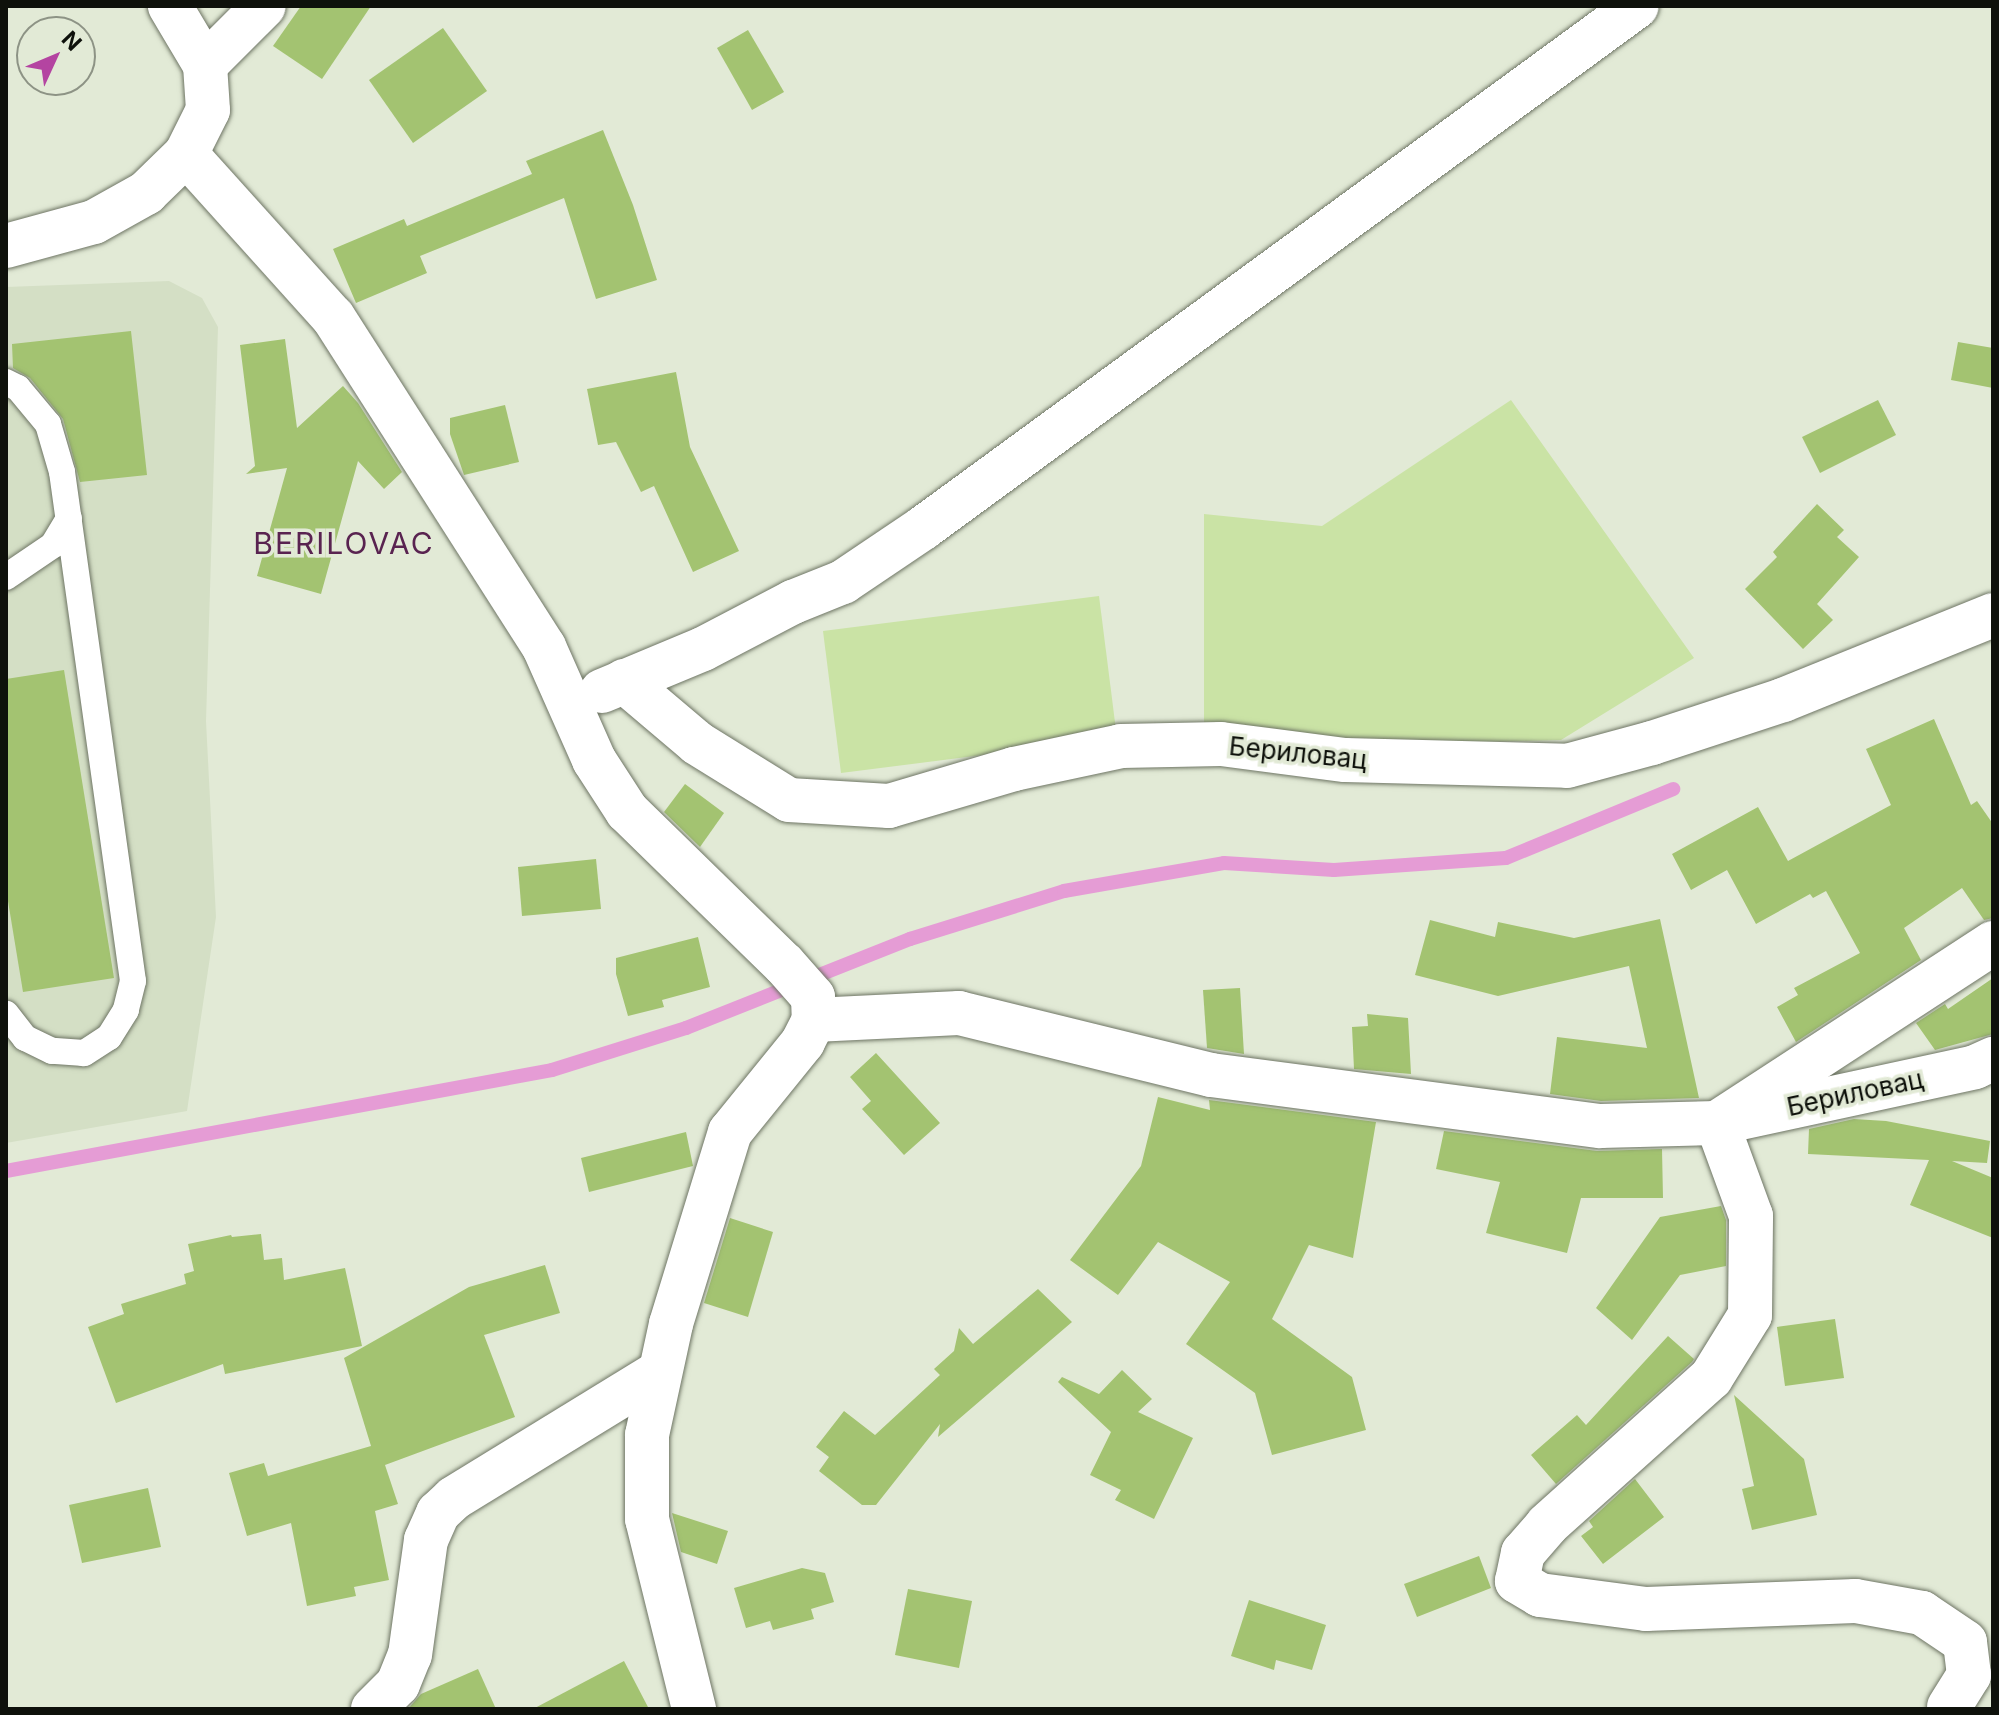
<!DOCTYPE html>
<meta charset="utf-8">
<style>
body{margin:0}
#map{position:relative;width:1999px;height:1715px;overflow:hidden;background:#e2ead6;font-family:Inter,sans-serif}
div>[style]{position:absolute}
.built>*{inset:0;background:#d4dfc5}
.green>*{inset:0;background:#cae3a5}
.stream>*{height:14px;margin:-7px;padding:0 7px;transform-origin:7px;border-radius:7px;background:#e59cd5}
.building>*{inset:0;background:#a3c371}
.roads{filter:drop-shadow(0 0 2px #6e7564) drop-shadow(0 0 2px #6e7564)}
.service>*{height:26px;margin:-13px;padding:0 13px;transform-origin:13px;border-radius:13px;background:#fff}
.minor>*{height:44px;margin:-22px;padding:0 22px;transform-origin:22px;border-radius:22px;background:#fff}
span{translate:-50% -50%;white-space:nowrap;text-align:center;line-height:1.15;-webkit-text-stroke:7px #e2ead6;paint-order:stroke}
.street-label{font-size:26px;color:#0e110b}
.quarter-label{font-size:30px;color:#592350;letter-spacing:2px}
.frame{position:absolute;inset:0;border:8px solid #0e110b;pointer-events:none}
.north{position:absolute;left:16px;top:16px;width:80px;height:80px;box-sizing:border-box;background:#e2ead6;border:2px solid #8d9385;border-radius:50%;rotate:46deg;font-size:22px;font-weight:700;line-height:32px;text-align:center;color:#0e110b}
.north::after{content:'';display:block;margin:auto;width:28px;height:36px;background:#b444a1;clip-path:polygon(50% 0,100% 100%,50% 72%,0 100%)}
</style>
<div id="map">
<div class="built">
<div style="clip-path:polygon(169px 281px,202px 298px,218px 327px,206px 721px,216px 917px,187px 1111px,6px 1143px,6px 287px)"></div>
</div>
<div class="green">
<div style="clip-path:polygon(1511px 400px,1694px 658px,1561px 740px,1358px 745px,1204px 729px,1204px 514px,1322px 526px)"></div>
<div style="clip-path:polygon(1099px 596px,1117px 738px,841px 773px,823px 631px)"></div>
</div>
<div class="stream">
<div style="left:6px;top:1171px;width:555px;rotate:-10.48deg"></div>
<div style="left:552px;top:1070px;width:140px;rotate:-17.4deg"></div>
<div style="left:686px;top:1028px;width:241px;rotate:-21.7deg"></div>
<div style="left:910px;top:939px;width:161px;rotate:-17.3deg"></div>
<div style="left:1064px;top:891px;width:162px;rotate:-9.9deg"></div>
<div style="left:1224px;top:863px;width:110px;rotate:3.6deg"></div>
<div style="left:1334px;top:870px;width:172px;rotate:-4deg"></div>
<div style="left:1506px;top:858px;width:181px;rotate:-22.4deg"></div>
</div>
<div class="building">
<div style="clip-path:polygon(301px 6px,371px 6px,322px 79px,273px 46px)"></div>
<div style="clip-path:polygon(443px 28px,487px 91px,413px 143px,369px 80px)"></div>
<div style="clip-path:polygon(748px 30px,784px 92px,752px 110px,717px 48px)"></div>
<div style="clip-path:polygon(603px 130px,633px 205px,657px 280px,596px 299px,564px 198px,420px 256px,427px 273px,356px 303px,333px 249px,404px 219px,407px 226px,532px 174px,526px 161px)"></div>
<div style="clip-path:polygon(131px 331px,147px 475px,80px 482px,63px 419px,30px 378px,13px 368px,12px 344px)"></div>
<div style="clip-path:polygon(285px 339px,297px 428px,343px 386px,358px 403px,402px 472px,384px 489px,358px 461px,321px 594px,257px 576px,287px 468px,246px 474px,255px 466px,240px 345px)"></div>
<div style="clip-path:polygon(1958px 342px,1993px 348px,1993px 388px,1951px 380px)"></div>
<div style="clip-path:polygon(676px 372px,690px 447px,739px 551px,693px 572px,654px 486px,641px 492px,616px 442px,598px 445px,587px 389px)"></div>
<div style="clip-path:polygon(1878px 400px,1896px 435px,1820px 473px,1802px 437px)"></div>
<div style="clip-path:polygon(505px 405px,519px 462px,464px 475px,450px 434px,450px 418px)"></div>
<div style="clip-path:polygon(1817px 504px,1844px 530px,1837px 537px,1859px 557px,1817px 604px,1833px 620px,1803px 649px,1745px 589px,1777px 557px,1773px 552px)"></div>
<div style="clip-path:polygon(64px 670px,114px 978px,23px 992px,6px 889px,6px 679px)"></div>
<div style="clip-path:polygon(1934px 719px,1971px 805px,1977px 801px,1993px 824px,1993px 918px,1984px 920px,1962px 888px,1904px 928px,1921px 960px,1796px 1042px,1777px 1007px,1798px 995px,1794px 988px,1860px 953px,1826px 891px,1813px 898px,1810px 894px,1756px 924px,1727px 870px,1691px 890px,1672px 854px,1758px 807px,1788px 861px,1891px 805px,1866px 749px)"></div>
<div style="clip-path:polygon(685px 784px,724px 813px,700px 847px,664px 812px)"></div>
<div style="clip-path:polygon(596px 859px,601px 909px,522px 916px,518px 867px)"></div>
<div style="clip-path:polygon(1660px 919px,1699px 1098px,1601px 1101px,1550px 1094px,1557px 1037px,1647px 1048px,1629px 966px,1498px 996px,1415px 975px,1430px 920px,1495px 937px,1498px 922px,1574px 938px)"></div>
<div style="clip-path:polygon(698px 937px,710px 987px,662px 1000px,664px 1007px,628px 1016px,616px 974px,616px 958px)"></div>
<div style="clip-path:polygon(1993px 978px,1993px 1034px,1935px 1050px,1916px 1023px,1945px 1004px,1948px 1009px)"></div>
<div style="clip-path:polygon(1240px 988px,1244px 1054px,1207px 1048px,1203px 990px)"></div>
<div style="clip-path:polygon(1367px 1014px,1408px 1018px,1411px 1074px,1354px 1069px,1352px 1027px,1368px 1026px)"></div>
<div style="clip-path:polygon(876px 1053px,940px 1123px,904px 1155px,862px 1109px,871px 1101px,850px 1077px)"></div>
<div style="clip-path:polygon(1158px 1097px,1210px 1110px,1209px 1100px,1376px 1122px,1353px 1258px,1309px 1245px,1272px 1319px,1352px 1377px,1366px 1430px,1272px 1455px,1255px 1393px,1186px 1344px,1230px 1282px,1158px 1242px,1118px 1295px,1070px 1260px,1141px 1166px)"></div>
<div style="clip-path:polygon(1854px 1119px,1886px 1121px,1990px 1141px,1987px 1163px,1952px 1161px,1993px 1178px,1993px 1238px,1910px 1205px,1929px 1160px,1808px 1154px,1809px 1129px)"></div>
<div style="clip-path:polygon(1444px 1131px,1597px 1151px,1662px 1149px,1663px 1198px,1581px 1198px,1567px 1253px,1486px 1233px,1500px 1182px,1436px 1169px)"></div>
<div style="clip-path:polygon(686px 1132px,693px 1166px,589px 1192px,581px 1158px)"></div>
<div style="clip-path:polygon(1721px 1206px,1726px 1220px,1726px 1266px,1680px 1275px,1632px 1340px,1596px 1308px,1660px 1217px)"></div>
<div style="clip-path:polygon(730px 1218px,773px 1232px,748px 1317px,704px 1303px)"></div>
<div style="clip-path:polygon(261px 1234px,264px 1260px,282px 1258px,284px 1280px,345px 1268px,362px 1346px,225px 1374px,223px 1364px,116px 1403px,88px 1327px,124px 1314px,121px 1304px,186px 1284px,184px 1274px,194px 1271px,188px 1244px,231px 1235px,232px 1237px)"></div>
<div style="clip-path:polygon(545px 1265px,560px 1313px,484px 1335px,515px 1417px,385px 1465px,398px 1504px,375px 1511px,389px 1580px,354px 1587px,356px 1596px,307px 1606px,291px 1523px,247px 1536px,229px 1473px,264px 1463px,268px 1476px,371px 1446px,344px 1358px,469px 1287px)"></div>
<div style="clip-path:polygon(1038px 1289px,1072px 1322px,938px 1437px,940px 1424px,876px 1505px,862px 1505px,819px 1471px,829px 1457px,816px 1447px,844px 1411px,875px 1435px,940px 1375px,934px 1369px,954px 1351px,959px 1328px,973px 1344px)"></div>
<div style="clip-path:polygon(1835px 1319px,1844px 1378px,1785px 1386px,1777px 1327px)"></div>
<div style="clip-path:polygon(1668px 1336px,1694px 1359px,1692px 1362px,1556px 1484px,1531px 1455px,1577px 1415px,1586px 1425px)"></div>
<div style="clip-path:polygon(1122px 1370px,1152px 1399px,1138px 1412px,1193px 1438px,1154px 1519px,1115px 1500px,1121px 1490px,1090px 1475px,1111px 1432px,1058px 1382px,1062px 1377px,1099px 1394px)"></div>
<div style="clip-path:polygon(1734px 1395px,1804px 1459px,1817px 1515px,1752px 1530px,1742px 1489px,1754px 1486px)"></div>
<div style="clip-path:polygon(1635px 1479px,1664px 1517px,1603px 1564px,1581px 1536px,1593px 1527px,1589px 1521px)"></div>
<div style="clip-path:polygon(148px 1488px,161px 1547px,82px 1563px,69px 1505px)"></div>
<div style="clip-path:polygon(672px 1513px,728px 1531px,717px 1564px,681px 1552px)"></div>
<div style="clip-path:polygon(1479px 1556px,1491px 1588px,1417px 1617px,1404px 1584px)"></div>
<div style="clip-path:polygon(802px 1568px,825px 1573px,834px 1602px,811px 1609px,814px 1619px,773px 1630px,770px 1621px,746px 1628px,734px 1588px)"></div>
<div style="clip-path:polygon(908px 1589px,972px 1601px,959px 1668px,895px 1655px)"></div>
<div style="clip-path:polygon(1249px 1600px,1326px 1625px,1312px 1670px,1276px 1660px,1274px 1670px,1231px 1656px)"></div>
<div style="clip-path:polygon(624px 1661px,649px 1709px,533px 1709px)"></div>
<div style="clip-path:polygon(478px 1669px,496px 1709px,408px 1709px,421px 1694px)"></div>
</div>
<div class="roads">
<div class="service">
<div style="left:6px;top:382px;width:13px;rotate:27deg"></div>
<div style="left:18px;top:388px;width:47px;rotate:50.2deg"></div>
<div style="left:48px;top:424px;width:50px;rotate:73.7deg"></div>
<div style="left:62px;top:472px;width:514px;rotate:82.06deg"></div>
<div style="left:133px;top:981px;width:30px;rotate:104deg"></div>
<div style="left:126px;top:1010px;width:32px;rotate:122deg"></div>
<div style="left:109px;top:1037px;width:30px;rotate:147deg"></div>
<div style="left:84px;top:1053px;width:32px;rotate:-176deg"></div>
<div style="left:52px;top:1051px;width:30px;rotate:-154deg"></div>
<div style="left:25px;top:1038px;width:31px;rotate:-128deg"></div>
<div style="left:6px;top:577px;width:57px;rotate:-34.2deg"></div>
<div style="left:53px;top:545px;width:31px;rotate:-59deg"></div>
</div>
<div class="minor">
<div style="left:205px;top:65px;width:83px;rotate:-45deg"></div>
<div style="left:186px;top:154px;width:219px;rotate:48deg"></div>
<div style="left:333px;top:317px;width:392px;rotate:57.4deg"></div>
<div style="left:544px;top:647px;width:124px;rotate:66.1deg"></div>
<div style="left:594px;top:760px;width:61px;rotate:57.1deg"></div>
<div style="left:627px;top:811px;width:219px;rotate:44.3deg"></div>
<div style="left:784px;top:964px;width:44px;rotate:48.7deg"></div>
<div style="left:813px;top:997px;width:23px;rotate:88deg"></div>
<div style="left:814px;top:1020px;width:25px;rotate:117deg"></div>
<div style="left:803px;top:1042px;width:116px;rotate:129deg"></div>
<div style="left:730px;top:1132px;width:201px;rotate:107.1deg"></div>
<div style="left:671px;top:1324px;width:114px;rotate:102.2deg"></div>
<div style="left:647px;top:1435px;width:84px;rotate:90deg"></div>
<div style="left:647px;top:1519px;width:196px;rotate:76.1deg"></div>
<div style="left:6px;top:246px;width:91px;rotate:-15.3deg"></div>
<div style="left:94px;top:222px;width:60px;rotate:-29.1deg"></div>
<div style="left:146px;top:193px;width:56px;rotate:-44.3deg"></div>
<div style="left:186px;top:154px;width:49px;rotate:-63.4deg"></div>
<div style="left:208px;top:110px;width:45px;rotate:-93.8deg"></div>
<div style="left:205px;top:65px;width:69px;rotate:-120.7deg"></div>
<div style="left:624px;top:681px;width:96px;rotate:40.3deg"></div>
<div style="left:697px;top:743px;width:108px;rotate:31.8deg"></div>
<div style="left:789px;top:800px;width:100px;rotate:3.4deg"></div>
<div style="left:889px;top:806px;width:130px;rotate:-16.5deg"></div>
<div style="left:1014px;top:769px;width:109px;rotate:-12.1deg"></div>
<div style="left:1121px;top:746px;width:100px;rotate:-1.1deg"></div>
<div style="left:1221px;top:744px;width:125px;rotate:7.4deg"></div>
<div style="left:1345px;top:760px;width:222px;rotate:1.5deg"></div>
<div style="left:1567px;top:766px;width:88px;rotate:-15.1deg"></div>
<div style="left:1652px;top:743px;width:138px;rotate:-18.2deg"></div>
<div style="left:1783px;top:700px;width:227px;rotate:-22deg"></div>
<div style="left:602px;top:691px;width:109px;rotate:-22.6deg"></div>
<div style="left:703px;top:649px;width:102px;rotate:-27.6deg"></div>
<div style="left:793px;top:602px;width:54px;rotate:-21.8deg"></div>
<div style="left:843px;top:582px;width:97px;rotate:-34deg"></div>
<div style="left:923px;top:528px;width:884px;rotate:-36.17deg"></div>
<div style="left:814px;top:1020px;width:145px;rotate:-2.8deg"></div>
<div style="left:959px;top:1013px;width:260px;rotate:13.8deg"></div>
<div style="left:1211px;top:1075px;width:392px;rotate:7.5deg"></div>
<div style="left:1600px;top:1126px;width:117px;rotate:-1.5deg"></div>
<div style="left:1717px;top:1123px;width:264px;rotate:-12.2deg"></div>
<div style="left:1975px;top:1067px;width:20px;rotate:-24deg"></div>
<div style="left:1949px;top:1707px;width:38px;rotate:-58deg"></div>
<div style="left:1969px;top:1675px;width:33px;rotate:-97deg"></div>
<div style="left:1965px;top:1642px;width:52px;rotate:-146deg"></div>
<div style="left:1922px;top:1613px;width:68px;rotate:-169.8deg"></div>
<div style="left:1855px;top:1601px;width:209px;rotate:177.8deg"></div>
<div style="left:1646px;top:1609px;width:107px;rotate:-172.5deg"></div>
<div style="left:1540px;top:1595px;width:27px;rotate:-149deg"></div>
<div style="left:1517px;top:1581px;width:29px;rotate:-78deg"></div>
<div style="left:1523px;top:1553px;width:37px;rotate:-49deg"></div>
<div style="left:1547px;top:1525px;width:220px;rotate:-41.9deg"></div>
<div style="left:1711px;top:1378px;width:74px;rotate:-58.2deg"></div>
<div style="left:1750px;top:1315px;width:99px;rotate:-89.4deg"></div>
<div style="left:1751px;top:1216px;width:99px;rotate:-110.1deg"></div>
<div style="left:1717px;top:1123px;width:330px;rotate:-33.1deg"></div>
<div style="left:373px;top:1709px;width:35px;rotate:-45deg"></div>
<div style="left:398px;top:1684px;width:31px;rotate:-68deg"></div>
<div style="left:410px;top:1655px;width:116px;rotate:-82.1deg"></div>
<div style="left:426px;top:1540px;width:30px;rotate:-66deg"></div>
<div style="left:438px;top:1513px;width:22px;rotate:-43deg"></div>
<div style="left:454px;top:1498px;width:241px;rotate:-31.5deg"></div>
</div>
</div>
<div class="street-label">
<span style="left:1298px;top:753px;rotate:6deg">Бериловац</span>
<span style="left:1855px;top:1093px;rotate:-12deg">Бериловац</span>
</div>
<div class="quarter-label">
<span style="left:344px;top:543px">BERILOVAC</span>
</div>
<div class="frame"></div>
<div class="north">N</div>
</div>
